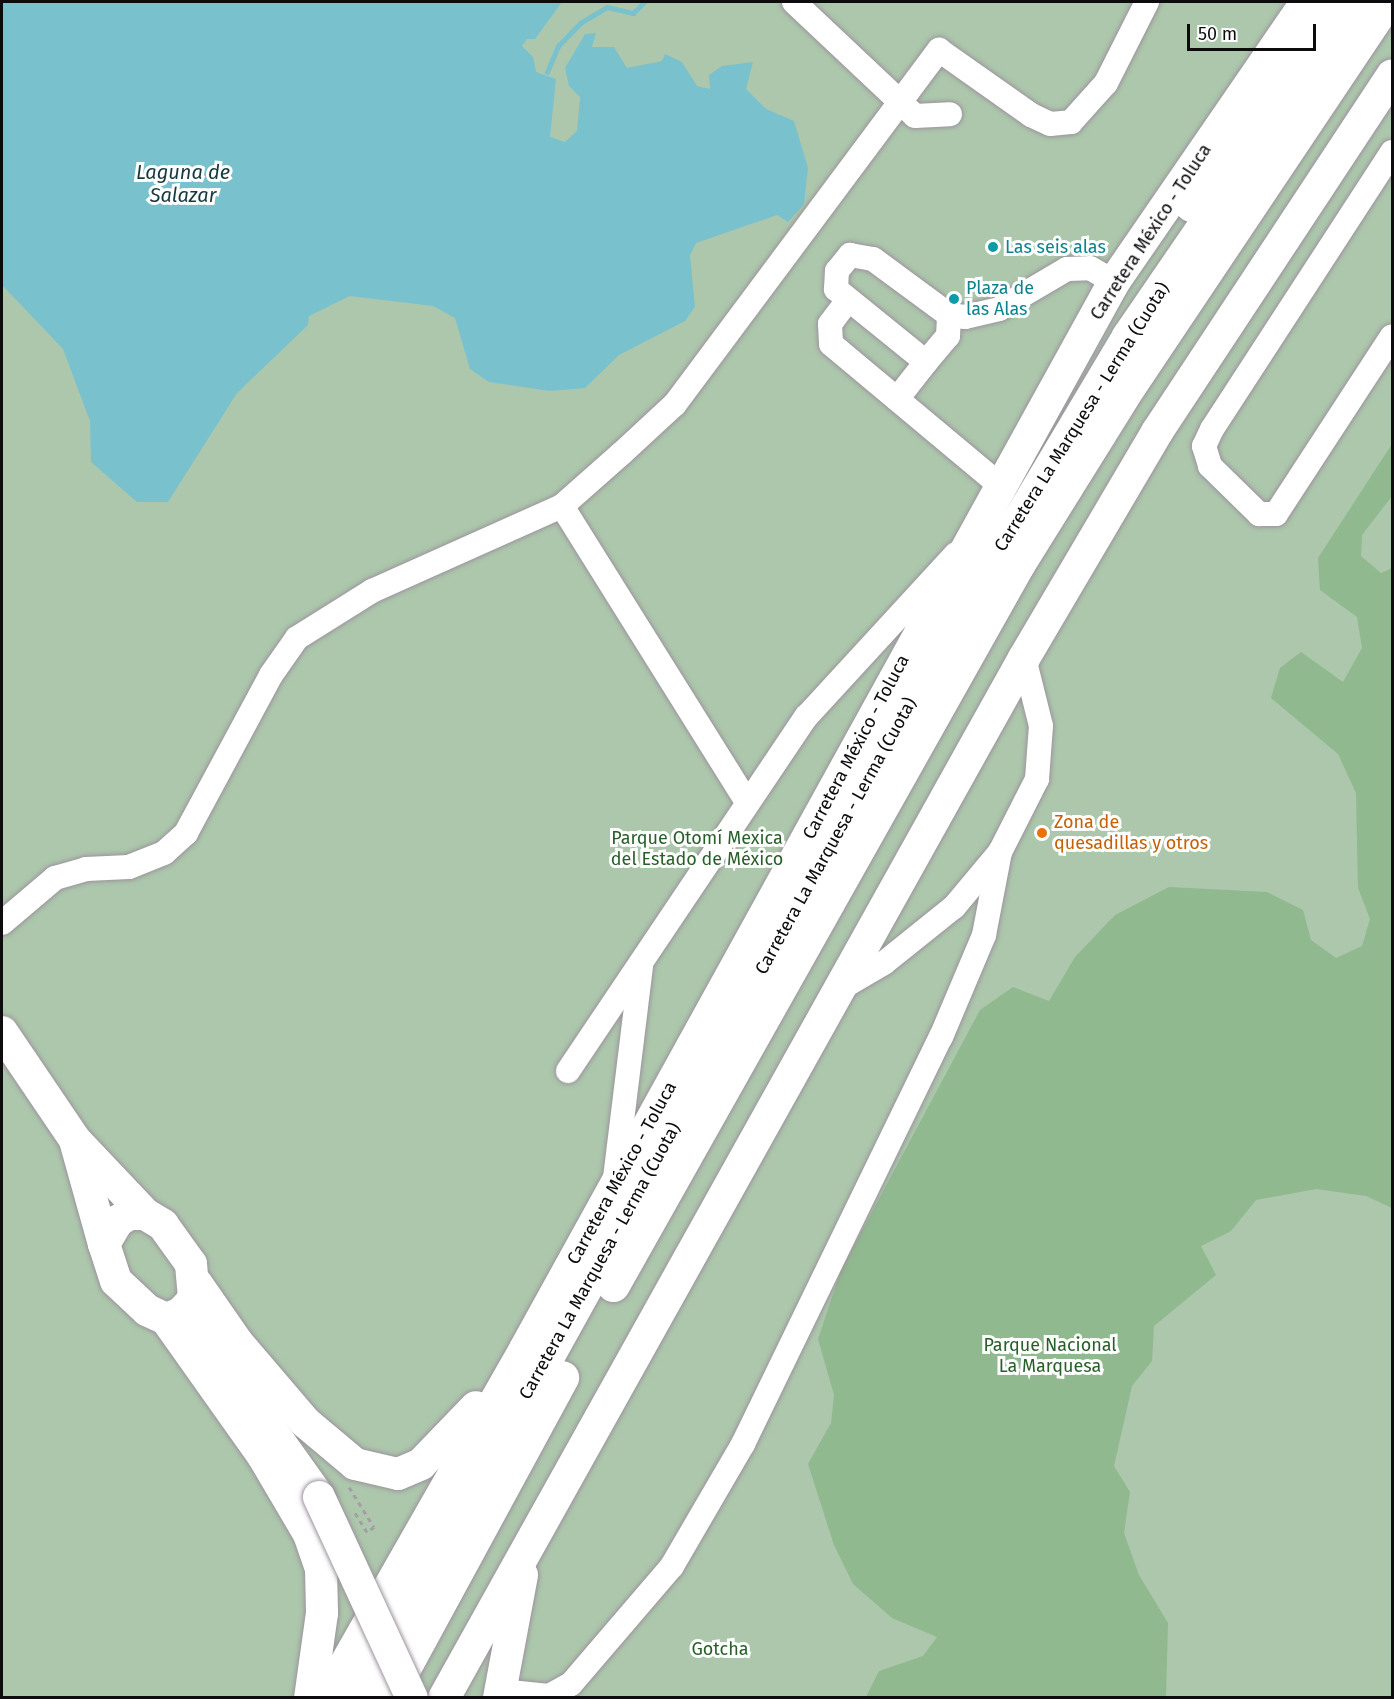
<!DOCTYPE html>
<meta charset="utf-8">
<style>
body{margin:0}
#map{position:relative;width:1394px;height:1699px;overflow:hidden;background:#e7dfea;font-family:"Fira Sans",sans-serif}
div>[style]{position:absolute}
.green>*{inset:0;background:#acc7ab}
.forest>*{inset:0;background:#90b98f}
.water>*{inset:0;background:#7ac1ce}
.stream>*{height:5px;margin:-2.5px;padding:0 2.5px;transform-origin:2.5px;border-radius:2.5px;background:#7ac1ce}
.path>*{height:3px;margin-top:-1.5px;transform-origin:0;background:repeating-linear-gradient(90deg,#a49da6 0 4.5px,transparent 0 9px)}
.roads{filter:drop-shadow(0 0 2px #9c949e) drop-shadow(0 0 2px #9c949e)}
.minor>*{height:24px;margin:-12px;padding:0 12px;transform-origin:12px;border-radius:12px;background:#fff}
.major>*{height:32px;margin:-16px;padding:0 16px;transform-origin:16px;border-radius:16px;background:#fff}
.highway>*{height:33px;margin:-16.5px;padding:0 16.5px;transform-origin:16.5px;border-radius:16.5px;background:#fff}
.bridges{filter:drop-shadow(0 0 2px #9c949e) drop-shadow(0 0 2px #9c949e)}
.major-bridge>*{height:32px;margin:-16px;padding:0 16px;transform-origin:16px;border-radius:16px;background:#fff}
.dots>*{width:16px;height:16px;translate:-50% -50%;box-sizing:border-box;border:3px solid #fff;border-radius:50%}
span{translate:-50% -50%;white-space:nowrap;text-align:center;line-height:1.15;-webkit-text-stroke:6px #fff;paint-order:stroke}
.street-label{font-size:18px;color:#0e0b0f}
.culture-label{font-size:18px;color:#0d838f}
.left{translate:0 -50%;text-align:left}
.food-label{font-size:18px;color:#c56008}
.park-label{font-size:18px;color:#275f28}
.water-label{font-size:20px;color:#173a40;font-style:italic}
.frame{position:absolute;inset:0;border:3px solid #0e0b0f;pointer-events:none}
.scale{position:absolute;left:1187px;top:24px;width:129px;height:27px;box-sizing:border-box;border:3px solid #0e0b0f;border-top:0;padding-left:8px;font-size:18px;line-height:21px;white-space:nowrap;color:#0e0b0f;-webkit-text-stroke:4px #fff;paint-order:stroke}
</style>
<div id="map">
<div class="green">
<div style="clip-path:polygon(2px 2px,1392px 2px,1392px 1697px,2px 1698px)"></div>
</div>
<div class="forest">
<div style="clip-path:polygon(1392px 444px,1392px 496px,1362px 535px,1361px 556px,1381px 573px,1392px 568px,1392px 1208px,1366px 1196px,1316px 1189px,1256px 1200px,1231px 1231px,1201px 1246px,1216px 1275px,1154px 1326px,1152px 1361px,1132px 1386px,1114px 1466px,1130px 1492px,1124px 1533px,1139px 1575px,1168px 1623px,1166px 1697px,866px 1697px,879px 1671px,923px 1656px,937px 1637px,892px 1618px,853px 1584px,834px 1545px,808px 1464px,831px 1423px,834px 1395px,818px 1339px,841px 1270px,980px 1010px,1013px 987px,1049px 1001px,1075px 957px,1115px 915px,1169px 887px,1267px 892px,1303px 910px,1311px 940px,1336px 958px,1362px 946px,1370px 919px,1358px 888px,1356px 793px,1338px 754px,1271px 698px,1280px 668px,1301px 652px,1343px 682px,1362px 648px,1357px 617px,1320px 590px,1318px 558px)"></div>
</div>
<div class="water">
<div style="clip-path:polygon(2px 2px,562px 2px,535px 39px,527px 39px,522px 46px,533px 57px,536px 72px,556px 79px,550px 137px,565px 142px,577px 131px,580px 97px,569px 86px,565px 68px,585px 34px,596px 33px,592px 47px,614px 47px,627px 68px,662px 61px,665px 54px,682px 62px,697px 86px,710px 89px,709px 75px,722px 66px,753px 62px,746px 89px,766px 109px,794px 121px,808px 168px,804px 204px,788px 222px,777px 215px,696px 243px,690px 255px,695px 307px,685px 321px,619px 355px,585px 388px,550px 391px,489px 382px,470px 369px,455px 318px,433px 306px,350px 296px,309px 316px,308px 325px,237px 393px,168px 502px,137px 502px,91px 462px,90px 421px,63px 349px,2px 285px)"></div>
</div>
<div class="stream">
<div style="left:547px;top:72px;width:28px;rotate:-67deg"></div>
<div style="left:558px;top:46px;width:32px;rotate:-46deg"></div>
<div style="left:580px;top:23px;width:31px;rotate:-31deg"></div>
<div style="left:607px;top:7px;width:27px;rotate:13deg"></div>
<div style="left:633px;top:13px;width:16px;rotate:-45deg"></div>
</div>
<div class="path">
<div style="left:349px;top:1487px;width:47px;rotate:58deg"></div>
<div style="left:374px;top:1527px;width:9px;rotate:144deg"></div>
<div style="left:367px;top:1532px;width:25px;rotate:-122deg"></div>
</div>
<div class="roads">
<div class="minor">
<div style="left:794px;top:2px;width:166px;rotate:43.3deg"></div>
<div style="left:915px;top:116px;width:35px;rotate:-3deg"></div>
<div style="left:1392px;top:152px;width:330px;rotate:123deg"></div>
<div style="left:1212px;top:429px;width:19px;rotate:115deg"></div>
<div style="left:1204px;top:446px;width:21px;rotate:73deg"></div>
<div style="left:1210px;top:466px;width:69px;rotate:44.4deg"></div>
<div style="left:1259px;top:514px;width:17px"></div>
<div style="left:1276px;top:514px;width:212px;rotate:-56.9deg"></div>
<div style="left:848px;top:300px;width:30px;rotate:127deg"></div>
<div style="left:830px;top:324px;width:20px;rotate:87deg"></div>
<div style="left:831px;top:344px;width:223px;rotate:39.9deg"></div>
<div style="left:926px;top:362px;width:34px;rotate:-50deg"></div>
<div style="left:948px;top:336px;width:21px;rotate:-87deg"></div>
<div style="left:897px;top:399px;width:47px;rotate:-51.9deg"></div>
<div style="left:926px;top:362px;width:116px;rotate:-141deg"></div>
<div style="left:836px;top:289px;width:18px;rotate:-87deg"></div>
<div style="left:837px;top:271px;width:21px;rotate:-51deg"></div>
<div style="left:850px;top:255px;width:23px;rotate:10deg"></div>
<div style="left:873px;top:259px;width:94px;rotate:36.4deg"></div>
<div style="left:949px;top:315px;width:16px;rotate:7deg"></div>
<div style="left:965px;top:317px;width:35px;rotate:-13deg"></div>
<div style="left:999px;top:309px;width:79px;rotate:-30.5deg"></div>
<div style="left:1067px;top:269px;width:23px;rotate:-2deg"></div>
<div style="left:1090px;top:268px;width:28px;rotate:30deg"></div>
<div style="left:562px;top:506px;width:347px;rotate:58deg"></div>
<div style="left:2px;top:923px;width:70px;rotate:-40.3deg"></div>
<div style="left:55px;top:878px;width:32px;rotate:-16deg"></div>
<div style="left:86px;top:869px;width:43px;rotate:-2.7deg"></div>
<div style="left:129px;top:867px;width:38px;rotate:-22deg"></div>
<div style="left:164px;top:853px;width:30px;rotate:-42deg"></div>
<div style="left:186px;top:833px;width:179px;rotate:-61.7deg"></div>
<div style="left:271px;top:675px;width:45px;rotate:-54.9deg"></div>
<div style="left:297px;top:638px;width:89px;rotate:-32.1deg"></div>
<div style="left:372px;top:591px;width:208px;rotate:-24.1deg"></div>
<div style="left:562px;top:506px;width:80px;rotate:-41.5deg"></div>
<div style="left:622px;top:453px;width:72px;rotate:-42.8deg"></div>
<div style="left:675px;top:404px;width:442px;rotate:-53.3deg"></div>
<div style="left:939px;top:50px;width:113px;rotate:35.2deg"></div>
<div style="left:1031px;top:115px;width:21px;rotate:25deg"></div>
<div style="left:1050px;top:124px;width:21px;rotate:-5deg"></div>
<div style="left:1071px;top:122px;width:52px;rotate:-48.1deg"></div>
<div style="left:1106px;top:83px;width:91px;rotate:-63.2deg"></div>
<div style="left:838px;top:990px;width:53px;rotate:-30.4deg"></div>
<div style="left:884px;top:963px;width:90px;rotate:-38.7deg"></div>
<div style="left:954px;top:907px;width:72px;rotate:-50.1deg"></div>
<div style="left:568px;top:1071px;width:428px;rotate:-56.1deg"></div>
<div style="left:807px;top:716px;width:220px;rotate:-47.4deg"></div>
<div style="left:615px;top:1178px;width:214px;rotate:-83deg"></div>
<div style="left:500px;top:1691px;width:49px;rotate:5.8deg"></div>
<div style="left:549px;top:1696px;width:25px;rotate:-29deg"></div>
<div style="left:571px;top:1684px;width:155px;rotate:-49.4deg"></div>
<div style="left:672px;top:1566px;width:141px;rotate:-59.8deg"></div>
<div style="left:743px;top:1444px;width:453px;rotate:-64.1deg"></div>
<div style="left:941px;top:1037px;width:111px;rotate:-67.1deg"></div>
<div style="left:984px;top:935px;width:85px;rotate:-79.1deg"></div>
<div style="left:1000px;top:852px;width:82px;rotate:-63.1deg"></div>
<div style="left:1037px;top:779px;width:53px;rotate:-85.7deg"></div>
<div style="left:1041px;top:726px;width:70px;rotate:-104deg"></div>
</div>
<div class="major">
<div style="left:2px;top:1032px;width:130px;rotate:55.9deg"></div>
<div style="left:75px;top:1140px;width:102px;rotate:46.6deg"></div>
<div style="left:76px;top:1144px;width:104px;rotate:74.4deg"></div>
<div style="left:129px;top:1214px;width:16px"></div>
<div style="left:145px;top:1214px;width:21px;rotate:31deg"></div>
<div style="left:163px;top:1225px;width:48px;rotate:54.3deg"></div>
<div style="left:191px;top:1264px;width:35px;rotate:85deg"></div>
<div style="left:194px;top:1299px;width:19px;rotate:133deg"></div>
<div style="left:181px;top:1313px;width:16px;rotate:158deg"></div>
<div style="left:166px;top:1319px;width:21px;rotate:-155deg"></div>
<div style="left:147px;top:1310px;width:42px;rotate:-136.9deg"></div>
<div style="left:116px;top:1281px;width:39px;rotate:-108deg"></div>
<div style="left:104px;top:1244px;width:27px;rotate:-59deg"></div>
<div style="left:118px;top:1221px;width:13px;rotate:-32deg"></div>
<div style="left:196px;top:1283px;width:72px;rotate:55.2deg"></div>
<div style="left:237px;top:1342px;width:105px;rotate:49.6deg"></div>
<div style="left:305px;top:1422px;width:65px;rotate:40deg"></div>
<div style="left:355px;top:1464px;width:44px;rotate:13.1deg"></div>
<div style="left:398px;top:1474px;width:25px;rotate:-23deg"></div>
<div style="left:421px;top:1464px;width:79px;rotate:-46deg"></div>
<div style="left:166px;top:1319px;width:168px;rotate:54.7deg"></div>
<div style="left:263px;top:1456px;width:91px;rotate:59.5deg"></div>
<div style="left:309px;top:1534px;width:36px;rotate:71deg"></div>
<div style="left:321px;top:1568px;width:45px;rotate:88.7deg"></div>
<div style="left:322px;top:1613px;width:86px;rotate:98deg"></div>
<div style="left:197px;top:1326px;width:210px;rotate:54.5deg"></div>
<div style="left:326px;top:1698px;width:402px;rotate:-60.3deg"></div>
<div style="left:525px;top:1349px;width:1219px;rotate:-61.1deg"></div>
<div style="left:1114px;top:282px;width:334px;rotate:-55.5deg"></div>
<div style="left:444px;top:1698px;width:1191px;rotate:-60.85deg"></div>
<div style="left:1024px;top:658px;width:262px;rotate:-59.5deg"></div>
<div style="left:1157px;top:432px;width:427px;rotate:-56.6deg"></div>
<div style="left:499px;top:1698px;width:125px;rotate:-79.4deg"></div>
</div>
<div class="highway">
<div style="left:1191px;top:205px;width:243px;rotate:-56.6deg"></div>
<div style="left:613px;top:1285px;width:828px;rotate:-60.65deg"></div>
<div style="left:1019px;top:563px;width:210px;rotate:-58.1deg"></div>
<div style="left:1130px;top:385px;width:461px;rotate:-56.2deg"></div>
<div style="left:358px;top:1698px;width:1145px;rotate:-60.99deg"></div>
<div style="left:913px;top:697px;width:420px;rotate:-59.2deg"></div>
<div style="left:1128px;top:336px;width:405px;rotate:-55.6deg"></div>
<div style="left:388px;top:1698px;width:365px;rotate:-61.5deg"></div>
</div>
</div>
<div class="bridges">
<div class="major-bridge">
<div style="left:319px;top:1497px;width:221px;rotate:65.2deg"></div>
</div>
</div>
<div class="dots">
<div style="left:993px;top:247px;background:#0f9aa8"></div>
<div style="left:954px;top:299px;background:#0f9aa8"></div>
<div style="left:1042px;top:833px;background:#e8710a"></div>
</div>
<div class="street-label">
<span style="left:1151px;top:232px;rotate:-57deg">Carretera México - Toluca</span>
<span style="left:1082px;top:417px;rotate:-58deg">Carretera La Marquesa - Lerma (Cuota)</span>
<span style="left:856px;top:747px;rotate:-62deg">Carretera México - Toluca</span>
<span style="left:836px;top:836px;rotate:-61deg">Carretera La Marquesa - Lerma (Cuota)</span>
<span style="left:622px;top:1173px;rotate:-61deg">Carretera México - Toluca</span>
<span style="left:600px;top:1261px;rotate:-61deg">Carretera La Marquesa - Lerma (Cuota)</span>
</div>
<div class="culture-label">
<span class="left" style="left:1005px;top:247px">Las seis alas</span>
<span class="left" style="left:966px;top:299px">Plaza de<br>las Alas</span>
</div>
<div class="food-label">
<span class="left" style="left:1054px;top:833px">Zona de<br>quesadillas y otros</span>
</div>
<div class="park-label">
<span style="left:697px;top:849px">Parque Otomí Mexica<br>del Estado de México</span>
<span style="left:1050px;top:1356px">Parque Nacional<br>La Marquesa</span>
<span style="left:720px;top:1649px">Gotcha</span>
</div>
<div class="water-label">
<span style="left:183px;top:184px">Laguna de<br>Salazar</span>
</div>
<div class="frame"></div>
<div class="scale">50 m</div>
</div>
